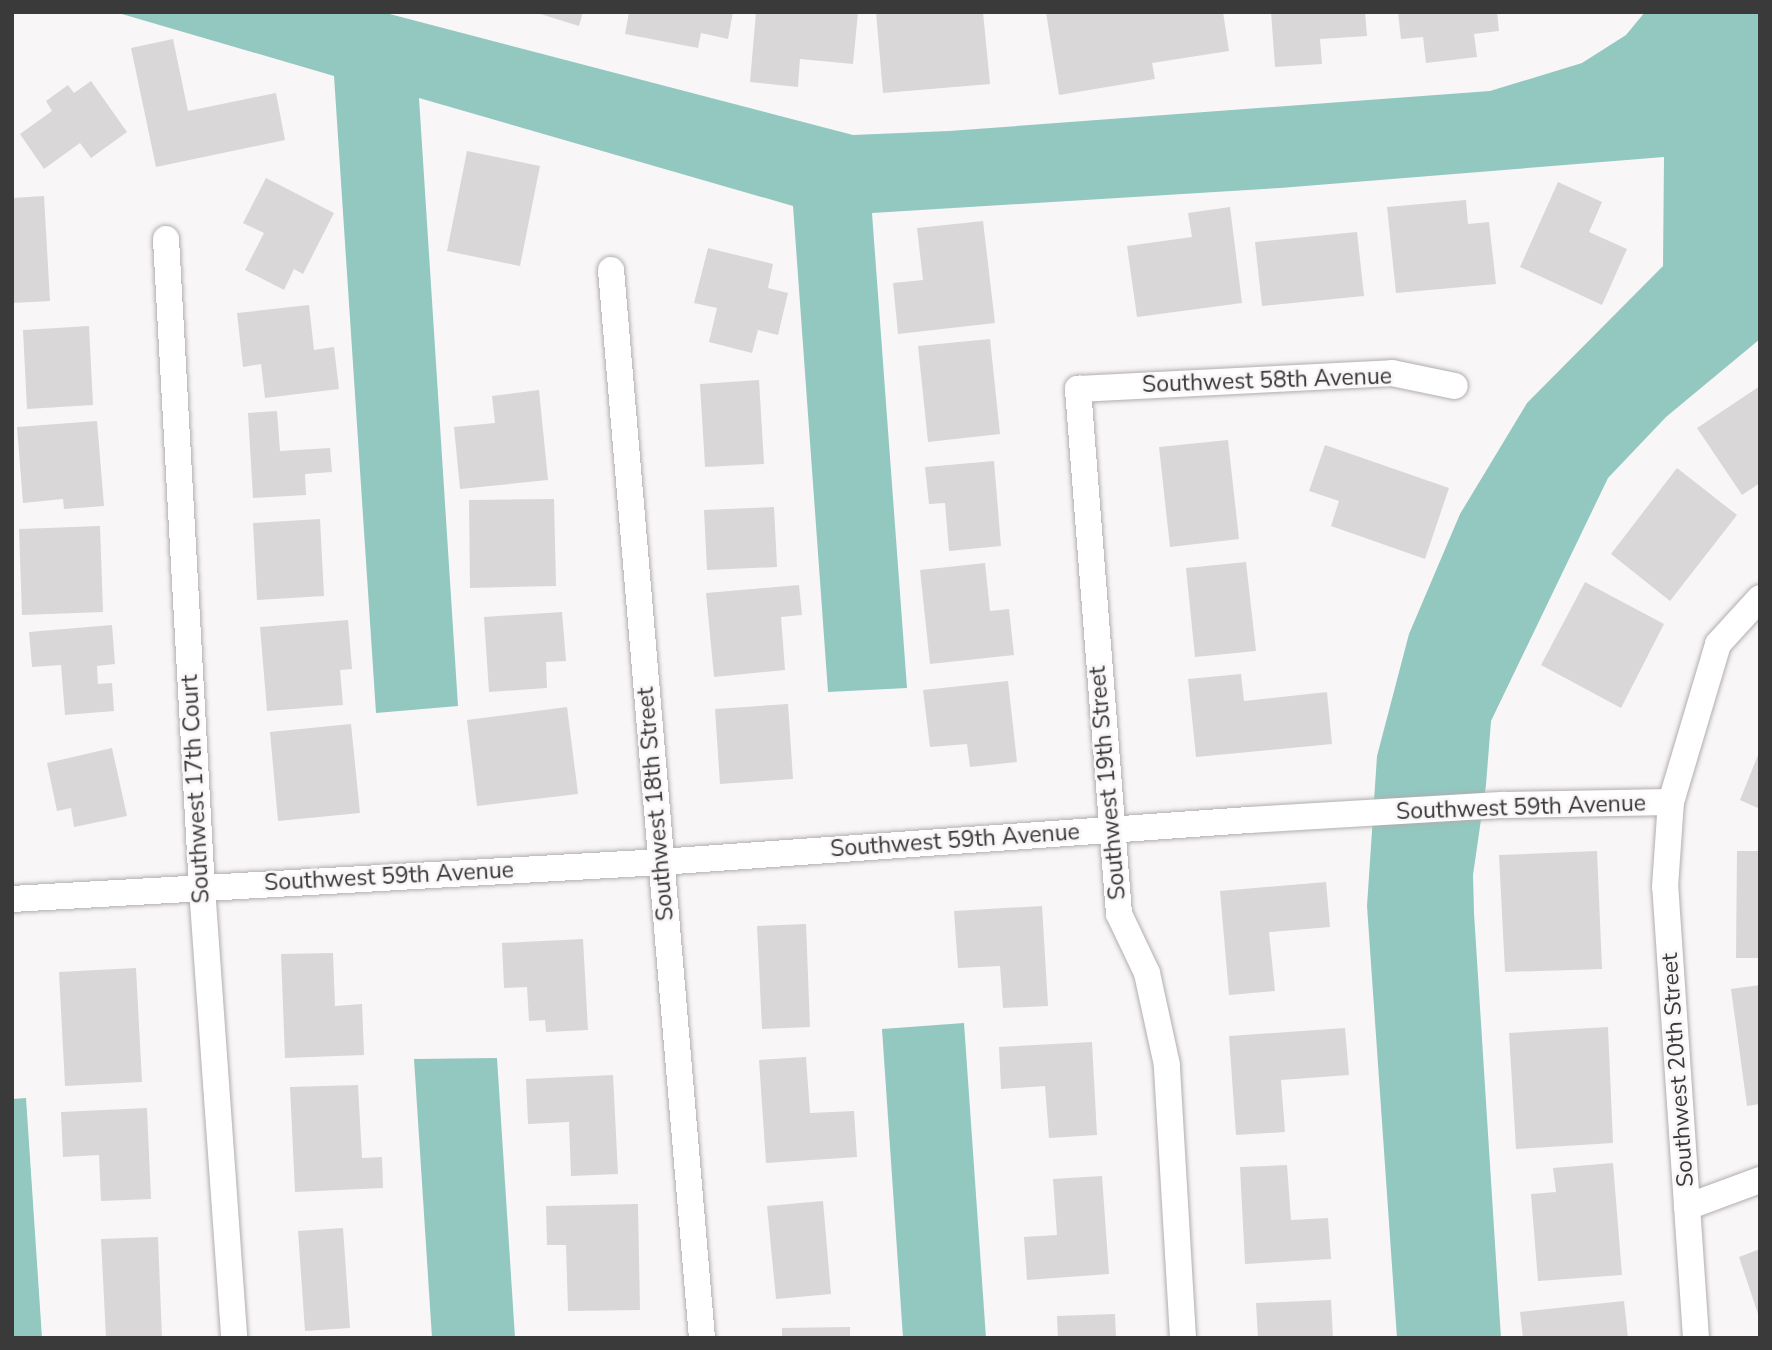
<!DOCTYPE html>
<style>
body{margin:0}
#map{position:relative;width:1772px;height:1350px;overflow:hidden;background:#f9f6f8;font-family:"Nunito Sans",sans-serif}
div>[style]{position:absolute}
.water>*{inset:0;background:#92c8c0}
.building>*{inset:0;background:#dad7d8}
.roads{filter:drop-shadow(0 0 2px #b1aeaf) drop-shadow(0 0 2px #b1aeaf)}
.minor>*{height:26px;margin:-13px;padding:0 13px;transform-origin:13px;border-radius:13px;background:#fff}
span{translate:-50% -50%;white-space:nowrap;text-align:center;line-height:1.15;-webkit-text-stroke:5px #f9f6f8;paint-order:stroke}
.street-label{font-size:23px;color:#3b3a3a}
.frame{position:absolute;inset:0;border:14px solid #3b3a3a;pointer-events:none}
</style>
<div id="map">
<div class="water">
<div style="clip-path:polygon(115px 12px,382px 12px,853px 135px,949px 131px,1490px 91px,1582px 63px,1626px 35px,1645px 12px,1760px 12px,1760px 339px,1666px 417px,1608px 478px,1491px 721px,1486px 785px,1473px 875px,1474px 913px,1501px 1338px,1397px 1338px,1367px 906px,1377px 756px,1409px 634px,1460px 514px,1527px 403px,1663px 266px,1664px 157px,1280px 188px,872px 213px,907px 688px,828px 692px,793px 206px,419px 98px,458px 706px,376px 713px,334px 76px)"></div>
<div style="clip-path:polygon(964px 1023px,986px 1338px,903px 1338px,882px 1029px)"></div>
<div style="clip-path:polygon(497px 1058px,515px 1338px,432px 1338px,414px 1059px)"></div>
<div style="clip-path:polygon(26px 1098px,42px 1338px,12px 1338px,12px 1099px)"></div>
</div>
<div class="building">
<div style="clip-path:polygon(534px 12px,583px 12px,579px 26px)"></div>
<div style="clip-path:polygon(629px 12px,733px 12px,728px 39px,701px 33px,698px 48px,625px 34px)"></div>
<div style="clip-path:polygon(756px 12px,858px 12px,853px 64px,800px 59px,798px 87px,750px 82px)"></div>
<div style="clip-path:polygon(876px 12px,983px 12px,990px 84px,883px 93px)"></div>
<div style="clip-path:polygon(1046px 12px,1223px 12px,1229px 51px,1152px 63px,1155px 79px,1059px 95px)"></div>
<div style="clip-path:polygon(1271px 12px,1365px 12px,1367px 36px,1320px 39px,1322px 64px,1275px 67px)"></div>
<div style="clip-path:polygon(1398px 12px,1497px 12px,1499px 31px,1474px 34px,1477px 57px,1426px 63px,1423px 37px,1401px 39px)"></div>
<div style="clip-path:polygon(173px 39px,188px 111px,276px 93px,285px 140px,156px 167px,131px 48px)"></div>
<div style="clip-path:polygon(91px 81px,127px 132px,91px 158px,80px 143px,44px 169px,20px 134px,52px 111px,46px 101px,68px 85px,74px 93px)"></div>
<div style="clip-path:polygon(467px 151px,540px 166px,520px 266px,447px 251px)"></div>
<div style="clip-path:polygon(266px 178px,334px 213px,303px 274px,294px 269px,284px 290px,245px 270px,264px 233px,243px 223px)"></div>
<div style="clip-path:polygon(1558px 182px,1602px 202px,1589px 232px,1627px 249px,1602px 305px,1520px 267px)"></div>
<div style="clip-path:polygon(44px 196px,50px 301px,12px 303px,12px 198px)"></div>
<div style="clip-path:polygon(1466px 200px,1468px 224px,1489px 222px,1496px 284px,1396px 293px,1387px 207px)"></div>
<div style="clip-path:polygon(1230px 207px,1242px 303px,1137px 317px,1127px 246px,1192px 237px,1188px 213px)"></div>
<div style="clip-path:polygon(983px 221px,995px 323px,898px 334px,893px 283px,923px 280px,917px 228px)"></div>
<div style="clip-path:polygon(1357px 232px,1364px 296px,1262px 306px,1255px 242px)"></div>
<div style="clip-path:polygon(708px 248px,773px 264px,768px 288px,788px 293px,778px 335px,758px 330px,752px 353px,709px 342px,717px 308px,694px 303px)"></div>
<div style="clip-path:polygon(309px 305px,314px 350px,334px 347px,339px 389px,265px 398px,261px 364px,243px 367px,237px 313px)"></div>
<div style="clip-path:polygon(89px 326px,93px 405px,27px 409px,23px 330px)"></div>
<div style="clip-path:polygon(990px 339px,1000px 434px,928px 442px,918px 346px)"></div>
<div style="clip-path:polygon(759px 380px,764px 464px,705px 467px,700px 384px)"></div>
<div style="clip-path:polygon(1760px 386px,1760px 483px,1742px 495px,1697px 428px)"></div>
<div style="clip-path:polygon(539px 390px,548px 480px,460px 489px,454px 427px,495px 423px,492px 396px)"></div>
<div style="clip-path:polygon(277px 411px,280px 451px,330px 448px,332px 472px,305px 474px,306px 495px,253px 498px,248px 413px)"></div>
<div style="clip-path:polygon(97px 421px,104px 506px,64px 509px,63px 499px,23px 503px,17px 427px)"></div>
<div style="clip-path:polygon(1228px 440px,1239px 539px,1170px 547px,1159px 447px)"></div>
<div style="clip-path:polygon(1325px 445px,1449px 488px,1425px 559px,1331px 526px,1339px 501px,1309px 491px)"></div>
<div style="clip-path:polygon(994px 461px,1001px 546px,949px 551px,945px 503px,929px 504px,925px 467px)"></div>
<div style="clip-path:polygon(1677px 468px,1737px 515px,1670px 601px,1611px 554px)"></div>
<div style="clip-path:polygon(554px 499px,556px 586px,470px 588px,469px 500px)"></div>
<div style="clip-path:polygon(774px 507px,777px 567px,707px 570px,704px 510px)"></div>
<div style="clip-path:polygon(320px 519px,324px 596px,257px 600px,253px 523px)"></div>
<div style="clip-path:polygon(100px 526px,103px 612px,22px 615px,19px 529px)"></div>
<div style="clip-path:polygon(1246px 562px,1256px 651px,1195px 657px,1186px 568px)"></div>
<div style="clip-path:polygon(985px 563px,990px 611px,1009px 609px,1014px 655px,930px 664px,920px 570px)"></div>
<div style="clip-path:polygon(1585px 582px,1664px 624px,1621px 708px,1541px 665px)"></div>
<div style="clip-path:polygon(799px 585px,802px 615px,781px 617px,785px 670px,714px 677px,706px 593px)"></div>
<div style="clip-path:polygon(562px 612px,566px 661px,546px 662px,547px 688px,489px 692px,484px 617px)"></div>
<div style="clip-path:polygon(348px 620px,352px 669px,340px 670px,343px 705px,267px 711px,260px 627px)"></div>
<div style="clip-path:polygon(112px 625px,115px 664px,97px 666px,98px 684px,112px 683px,114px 711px,65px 715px,61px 665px,32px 667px,29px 632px)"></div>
<div style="clip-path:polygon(1241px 674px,1244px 701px,1327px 692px,1332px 744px,1196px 757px,1188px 679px)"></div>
<div style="clip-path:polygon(1008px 681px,1017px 762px,970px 767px,967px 744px,930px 747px,923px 690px)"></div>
<div style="clip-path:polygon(788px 704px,793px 779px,720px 784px,715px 709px)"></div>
<div style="clip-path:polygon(567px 707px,578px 794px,477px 806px,467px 720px)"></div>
<div style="clip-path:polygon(351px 724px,360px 813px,278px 821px,270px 732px)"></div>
<div style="clip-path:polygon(112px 748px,127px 816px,74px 827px,71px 808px,57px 811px,47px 763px)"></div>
<div style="clip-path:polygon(1760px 750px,1760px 809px,1740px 800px)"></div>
<div style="clip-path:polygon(1597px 851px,1602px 969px,1505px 972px,1499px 855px)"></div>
<div style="clip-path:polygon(1737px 851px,1760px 851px,1760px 958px,1736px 958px)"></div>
<div style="clip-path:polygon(1326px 882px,1330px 927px,1269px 932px,1275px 991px,1229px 995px,1220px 891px)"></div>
<div style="clip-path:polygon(1042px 906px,1048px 1006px,1003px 1008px,1000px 966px,958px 968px,954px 911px)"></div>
<div style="clip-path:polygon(806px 924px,810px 1027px,762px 1029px,757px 926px)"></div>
<div style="clip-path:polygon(583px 939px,588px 1030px,546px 1032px,545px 1020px,529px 1021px,527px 987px,504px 988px,502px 943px)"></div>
<div style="clip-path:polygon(333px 953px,335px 1006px,362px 1004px,364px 1055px,285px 1058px,281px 954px)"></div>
<div style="clip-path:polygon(136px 968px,142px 1082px,65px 1086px,59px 972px)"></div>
<div style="clip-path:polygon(1760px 985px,1760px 1104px,1747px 1106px,1731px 989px)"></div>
<div style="clip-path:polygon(1608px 1027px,1613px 1143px,1516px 1149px,1509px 1033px)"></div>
<div style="clip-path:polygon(1345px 1028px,1349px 1075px,1281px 1080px,1285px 1132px,1236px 1135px,1229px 1036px)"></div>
<div style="clip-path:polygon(1092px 1042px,1097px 1135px,1049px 1138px,1045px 1086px,1001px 1089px,999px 1047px)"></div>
<div style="clip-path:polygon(806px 1057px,810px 1113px,854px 1111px,857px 1157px,766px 1163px,759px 1060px)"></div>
<div style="clip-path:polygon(613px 1075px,618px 1174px,571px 1176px,569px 1122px,528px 1124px,526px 1079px)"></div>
<div style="clip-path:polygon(358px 1085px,362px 1158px,382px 1157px,383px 1188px,295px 1192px,290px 1087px)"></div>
<div style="clip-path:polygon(147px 1108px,151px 1199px,101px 1201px,99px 1155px,63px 1157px,61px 1112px)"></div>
<div style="clip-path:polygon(1613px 1163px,1622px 1275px,1538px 1281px,1531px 1194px,1556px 1192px,1553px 1168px)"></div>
<div style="clip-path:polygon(1287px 1165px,1291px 1220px,1328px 1218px,1331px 1259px,1245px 1264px,1240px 1167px)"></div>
<div style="clip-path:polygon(1102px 1176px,1109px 1274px,1027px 1280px,1024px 1237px,1057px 1235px,1053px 1179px)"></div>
<div style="clip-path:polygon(823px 1201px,831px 1294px,776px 1299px,767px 1206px)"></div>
<div style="clip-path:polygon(638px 1204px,640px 1310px,568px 1311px,566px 1245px,547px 1245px,546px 1206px)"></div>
<div style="clip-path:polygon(343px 1228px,350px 1328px,305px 1331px,298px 1231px)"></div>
<div style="clip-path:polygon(158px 1237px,162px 1338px,106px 1338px,101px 1239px)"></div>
<div style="clip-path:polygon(1760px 1249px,1760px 1317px,1759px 1317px,1739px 1257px)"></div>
<div style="clip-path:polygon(1331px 1300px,1333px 1338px,1258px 1338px,1256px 1303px)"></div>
<div style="clip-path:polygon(1624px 1301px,1628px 1338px,1523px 1338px,1520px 1312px)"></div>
<div style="clip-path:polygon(1115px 1314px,1116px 1338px,1058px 1338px,1057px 1316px)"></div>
<div style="clip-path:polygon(850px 1327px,850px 1338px,782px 1338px,782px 1328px)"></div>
</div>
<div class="roads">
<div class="minor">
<div style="left:166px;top:239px;width:650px;rotate:86.83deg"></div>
<div style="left:202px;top:888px;width:451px;rotate:85.9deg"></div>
<div style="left:611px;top:270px;width:1072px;rotate:85.13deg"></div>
<div style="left:12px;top:899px;width:650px;rotate:-3.26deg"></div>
<div style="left:661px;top:862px;width:589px;rotate:-4.09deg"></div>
<div style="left:1249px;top:820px;width:256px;rotate:-3.4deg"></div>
<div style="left:1505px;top:805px;width:166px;rotate:-1deg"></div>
<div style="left:1687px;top:1207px;width:78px;rotate:-20.3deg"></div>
<div style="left:1183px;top:1338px;width:273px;rotate:-93.4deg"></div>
<div style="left:1167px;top:1065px;width:94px;rotate:-102.3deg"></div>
<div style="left:1147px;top:973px;width:65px;rotate:-115.4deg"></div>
<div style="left:1119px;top:914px;width:527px;rotate:-94.47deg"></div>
<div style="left:1078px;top:389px;width:314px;rotate:-2.9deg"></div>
<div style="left:1392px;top:373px;width:64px;rotate:11.7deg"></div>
<div style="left:1696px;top:1338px;width:452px;rotate:-93.9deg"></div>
<div style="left:1665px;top:887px;width:85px;rotate:-86deg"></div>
<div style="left:1671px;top:802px;width:165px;rotate:-73.4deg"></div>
<div style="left:1718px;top:644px;width:62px;rotate:-47.6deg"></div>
</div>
</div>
<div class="street-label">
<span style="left:1267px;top:381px;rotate:-2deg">Southwest 58th Avenue</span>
<span style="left:1108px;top:783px;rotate:-95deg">Southwest 19th Street</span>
<span style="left:196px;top:789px;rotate:-93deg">Southwest 17th Court</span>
<span style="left:656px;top:804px;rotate:-95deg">Southwest 18th Street</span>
<span style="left:1521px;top:808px;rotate:-2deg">Southwest 59th Avenue</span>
<span style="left:955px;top:841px;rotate:-4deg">Southwest 59th Avenue</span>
<span style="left:389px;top:877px;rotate:-3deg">Southwest 59th Avenue</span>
<span style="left:1678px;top:1070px;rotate:-94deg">Southwest 20th Street</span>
</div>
<div class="frame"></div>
</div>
